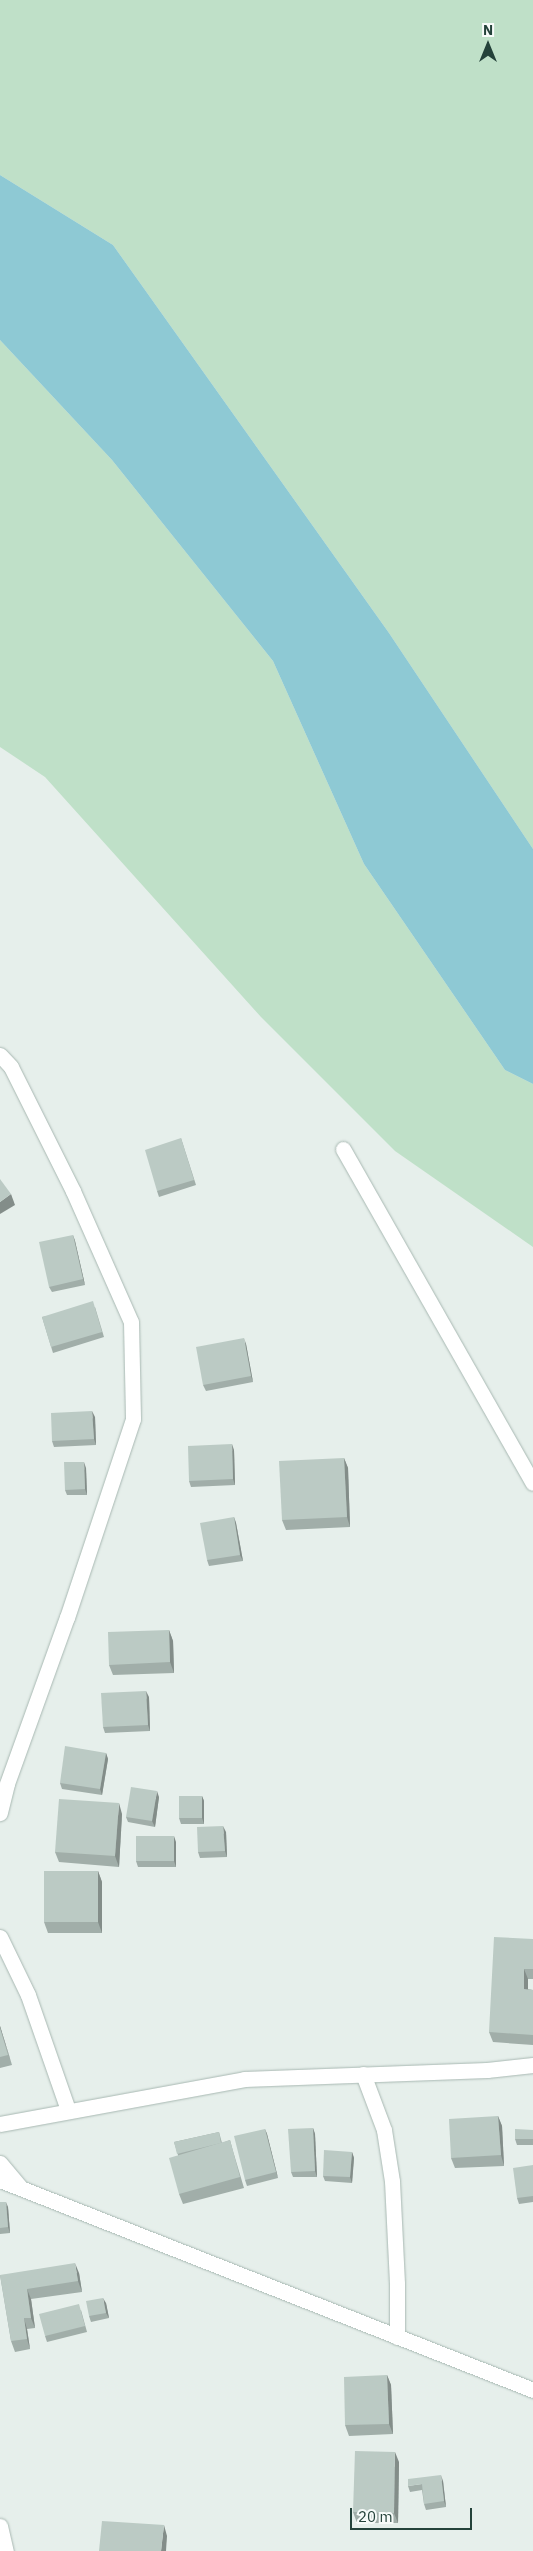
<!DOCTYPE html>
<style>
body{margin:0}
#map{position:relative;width:533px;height:2551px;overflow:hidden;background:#e6efeb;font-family:"IBM Plex Sans",sans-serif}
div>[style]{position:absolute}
.green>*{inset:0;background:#bfe0c8}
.water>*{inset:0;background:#8ec9d4}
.roads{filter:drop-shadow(0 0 1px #a8b8b2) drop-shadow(0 0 1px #a8b8b2)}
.street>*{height:15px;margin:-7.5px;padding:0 7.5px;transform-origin:7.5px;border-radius:7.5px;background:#fff}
.wall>*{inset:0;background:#a1aea9}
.shaded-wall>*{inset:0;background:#838d89}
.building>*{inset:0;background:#bbcac4}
span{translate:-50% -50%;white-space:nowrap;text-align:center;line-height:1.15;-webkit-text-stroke:4.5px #f7fbf9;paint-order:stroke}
.north{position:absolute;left:463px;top:20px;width:50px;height:50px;-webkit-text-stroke:4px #f7fbf9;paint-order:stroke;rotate:0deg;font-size:14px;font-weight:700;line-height:20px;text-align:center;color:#24423a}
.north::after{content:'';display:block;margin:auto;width:18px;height:22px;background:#24423a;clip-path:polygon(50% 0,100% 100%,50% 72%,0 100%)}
.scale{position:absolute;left:350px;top:2508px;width:122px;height:22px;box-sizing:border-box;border:2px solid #24423a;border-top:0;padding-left:6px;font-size:15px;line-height:18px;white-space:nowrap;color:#24423a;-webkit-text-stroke:4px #f7fbf9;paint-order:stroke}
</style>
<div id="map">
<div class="green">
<div style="clip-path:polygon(0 0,533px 0,533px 849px,389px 633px,113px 245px,0 175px)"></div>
<div style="clip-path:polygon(0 340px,112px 460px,273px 661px,364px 864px,505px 1070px,533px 1084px,533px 1247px,395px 1151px,261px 1017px,45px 777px,0 747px)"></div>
</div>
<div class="water">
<div style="clip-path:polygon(0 175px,113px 245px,389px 633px,533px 849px,533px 1084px,505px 1070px,364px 864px,273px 661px,112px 460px,0 340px)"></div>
</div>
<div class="roads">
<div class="street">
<div style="left:0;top:1055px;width:16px;rotate:47deg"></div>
<div style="left:11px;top:1067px;width:139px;rotate:63.4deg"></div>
<div style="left:73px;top:1191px;width:143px;rotate:66.1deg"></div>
<div style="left:131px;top:1322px;width:97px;rotate:88.8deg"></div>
<div style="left:133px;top:1419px;width:209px;rotate:108.4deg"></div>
<div style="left:67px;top:1617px;width:177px;rotate:109.8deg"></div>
<div style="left:7px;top:1784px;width:30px;rotate:104deg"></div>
<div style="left:343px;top:1149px;width:384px;rotate:60.4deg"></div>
<div style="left:0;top:1937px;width:64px;rotate:64.2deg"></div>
<div style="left:28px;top:1995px;width:122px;rotate:70.8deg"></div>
<div style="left:363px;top:2074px;width:60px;rotate:69.4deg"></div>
<div style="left:384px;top:2130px;width:52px;rotate:81.1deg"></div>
<div style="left:392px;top:2181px;width:103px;rotate:87.2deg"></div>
<div style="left:397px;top:2284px;width:53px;rotate:90deg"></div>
<div style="left:0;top:2124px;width:248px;rotate:-10.4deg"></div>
<div style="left:244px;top:2079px;width:243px;rotate:-2.1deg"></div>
<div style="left:487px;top:2070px;width:46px;rotate:-6.2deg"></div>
<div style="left:0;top:2163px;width:33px;rotate:50deg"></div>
<div style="left:0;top:2180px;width:573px;rotate:21.5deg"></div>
<div style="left:0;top:2526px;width:26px;rotate:77deg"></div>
</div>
</div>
<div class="wall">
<div style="clip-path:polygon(181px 1138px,196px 1185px,159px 1197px,157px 1191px)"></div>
<div style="clip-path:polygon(73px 1235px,75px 1241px,85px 1285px,52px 1292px,49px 1287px)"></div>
<div style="clip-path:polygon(95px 1307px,104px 1337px,53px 1353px,42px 1317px)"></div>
<div style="clip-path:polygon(246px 1344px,253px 1382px,206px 1391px,203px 1385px)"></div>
<div style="clip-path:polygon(95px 1417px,96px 1445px,54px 1447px,52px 1441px)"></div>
<div style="clip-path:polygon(234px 1450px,235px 1485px,191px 1487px,189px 1481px)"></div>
<div style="clip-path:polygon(344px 1458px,348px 1468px,350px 1527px,286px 1530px,282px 1520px)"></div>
<div style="clip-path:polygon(86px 1468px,87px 1495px,67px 1495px,65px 1490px)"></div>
<div style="clip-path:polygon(234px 1517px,236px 1523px,243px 1561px,209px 1566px,207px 1560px)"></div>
<div style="clip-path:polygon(169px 1630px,173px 1641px,174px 1673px,113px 1675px,109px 1665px)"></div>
<div style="clip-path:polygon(149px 1697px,150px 1731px,105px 1733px,103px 1727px)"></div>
<div style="clip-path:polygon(106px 1753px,108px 1759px,102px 1795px,62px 1789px,60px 1783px)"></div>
<div style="clip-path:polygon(202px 1796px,204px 1801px,204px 1824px,181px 1824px,179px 1818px)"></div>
<div style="clip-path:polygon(159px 1797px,155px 1827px,128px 1822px,126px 1817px)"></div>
<div style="clip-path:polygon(122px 1814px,119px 1867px,59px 1862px,55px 1852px)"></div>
<div style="clip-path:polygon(226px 1832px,227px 1857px,200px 1858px,198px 1852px)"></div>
<div style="clip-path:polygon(176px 1842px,176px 1867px,138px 1867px,136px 1861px)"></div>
<div style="clip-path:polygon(98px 1871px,102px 1882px,102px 1933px,48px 1933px,44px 1922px)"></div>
<div style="clip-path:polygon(533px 1939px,533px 1979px,528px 1979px,528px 1989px,533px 1990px,533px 2045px,493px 2042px,489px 2032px)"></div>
<div style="clip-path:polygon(0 2026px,12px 2065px,0 2068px)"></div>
<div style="clip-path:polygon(498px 2116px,502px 2126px,504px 2166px,455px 2168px,451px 2158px)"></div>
<div style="clip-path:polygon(313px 2128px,315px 2134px,317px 2177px,293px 2177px,291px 2172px)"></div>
<div style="clip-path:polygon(265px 2129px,267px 2134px,278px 2178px,247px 2186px,245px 2180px)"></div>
<div style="clip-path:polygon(533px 2130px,533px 2145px,517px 2145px,515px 2139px)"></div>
<div style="clip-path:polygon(219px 2132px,222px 2143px,230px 2140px,233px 2151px,244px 2188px,183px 2204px,179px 2194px,178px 2155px,174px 2142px)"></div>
<div style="clip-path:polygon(352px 2152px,354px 2158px,352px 2183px,325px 2181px,323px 2176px)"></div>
<div style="clip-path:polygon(533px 2165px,533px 2202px,519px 2204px,517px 2198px)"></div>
<div style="clip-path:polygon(0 2202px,8px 2207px,10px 2233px,0 2234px)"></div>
<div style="clip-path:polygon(79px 2273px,82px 2292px,31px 2299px,35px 2328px,27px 2329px,30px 2349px,15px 2352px,11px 2341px,0 2275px)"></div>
<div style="clip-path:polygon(106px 2303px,109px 2318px,91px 2322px,89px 2316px)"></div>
<div style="clip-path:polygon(81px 2310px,87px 2332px,47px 2342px,45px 2336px)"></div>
<div style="clip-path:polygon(387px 2375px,391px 2385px,393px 2434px,349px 2436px,345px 2425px)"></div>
<div style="clip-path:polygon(399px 2462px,398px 2523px,357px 2523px,353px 2512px)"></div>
<div style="clip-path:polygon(443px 2481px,446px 2507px,426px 2510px,424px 2504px,422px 2490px,410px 2492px,408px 2486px)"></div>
</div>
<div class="shaded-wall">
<div style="clip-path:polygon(11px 1194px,15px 1205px,0 1214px,0 1202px)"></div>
<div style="clip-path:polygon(73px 1235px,75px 1241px,85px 1285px,83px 1279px)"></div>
<div style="clip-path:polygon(244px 1338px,246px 1344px,253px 1382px,251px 1376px)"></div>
<div style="clip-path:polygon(92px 1411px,95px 1417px,96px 1445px,94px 1439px)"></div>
<div style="clip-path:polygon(232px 1444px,234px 1450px,235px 1485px,233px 1479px)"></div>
<div style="clip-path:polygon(344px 1458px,348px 1468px,350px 1527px,347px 1517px)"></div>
<div style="clip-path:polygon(84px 1462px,86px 1468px,87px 1495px,85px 1489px)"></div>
<div style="clip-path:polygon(234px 1517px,236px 1523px,243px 1561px,240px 1555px)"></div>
<div style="clip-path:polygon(169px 1630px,173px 1641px,174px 1673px,170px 1662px)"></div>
<div style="clip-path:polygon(146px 1691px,149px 1697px,150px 1731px,148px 1725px)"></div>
<div style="clip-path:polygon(106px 1753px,108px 1759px,102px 1795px,100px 1789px)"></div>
<div style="clip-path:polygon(157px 1791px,159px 1797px,155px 1827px,152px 1821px)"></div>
<div style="clip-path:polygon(202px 1796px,204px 1801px,204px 1824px,202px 1818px)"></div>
<div style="clip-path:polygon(119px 1803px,122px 1814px,119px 1867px,115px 1856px)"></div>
<div style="clip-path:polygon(223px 1826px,226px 1832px,227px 1857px,225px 1851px)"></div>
<div style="clip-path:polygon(174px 1836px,176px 1842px,176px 1867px,174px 1861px)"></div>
<div style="clip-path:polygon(98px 1871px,102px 1882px,102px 1933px,98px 1922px)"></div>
<div style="clip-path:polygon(524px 1969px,528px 1979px,528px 2000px,524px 1989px)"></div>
<div style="clip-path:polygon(0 2026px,12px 2065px,0 2028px)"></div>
<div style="clip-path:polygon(498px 2116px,502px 2126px,504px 2166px,501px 2155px)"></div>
<div style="clip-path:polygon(313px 2128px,315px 2134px,317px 2177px,315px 2171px)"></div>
<div style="clip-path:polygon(265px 2129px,267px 2134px,278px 2178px,276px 2172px)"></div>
<div style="clip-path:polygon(352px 2152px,354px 2158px,352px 2183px,350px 2177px)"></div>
<div style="clip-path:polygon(6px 2202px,8px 2207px,10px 2233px,8px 2227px)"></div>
<div style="clip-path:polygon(75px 2263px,79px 2273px,82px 2292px,78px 2281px)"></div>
<div style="clip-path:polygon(27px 2289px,31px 2299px,35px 2328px,31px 2318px)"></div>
<div style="clip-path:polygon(103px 2298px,106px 2303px,109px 2318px,106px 2313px)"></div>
<div style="clip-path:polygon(24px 2318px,27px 2329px,30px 2349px,27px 2339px)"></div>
<div style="clip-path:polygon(387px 2375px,391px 2385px,393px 2434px,389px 2424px)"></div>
<div style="clip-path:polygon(395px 2452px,399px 2462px,398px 2523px,394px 2513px)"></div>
<div style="clip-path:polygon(441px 2475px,443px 2481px,446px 2507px,444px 2501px)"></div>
<div style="clip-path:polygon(164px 2525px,167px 2536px,166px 2551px,161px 2551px)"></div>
</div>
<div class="building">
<div style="clip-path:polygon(181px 1138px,194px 1180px,157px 1191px,145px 1150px)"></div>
<div style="clip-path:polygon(0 1179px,11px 1194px,0 1202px)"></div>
<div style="clip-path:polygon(73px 1235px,83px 1279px,49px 1287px,39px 1242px)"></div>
<div style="clip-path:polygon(93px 1301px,102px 1332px,51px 1347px,42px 1317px)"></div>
<div style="clip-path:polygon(244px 1338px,251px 1376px,203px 1385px,196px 1347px)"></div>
<div style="clip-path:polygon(92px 1411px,94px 1439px,52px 1441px,51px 1413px)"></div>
<div style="clip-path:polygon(232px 1444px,233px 1479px,189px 1481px,188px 1446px)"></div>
<div style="clip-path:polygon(344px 1458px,347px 1517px,282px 1520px,279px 1461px)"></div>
<div style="clip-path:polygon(64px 1462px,84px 1462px,85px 1489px,65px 1490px)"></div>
<div style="clip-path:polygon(234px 1517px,240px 1555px,207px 1560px,200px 1523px)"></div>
<div style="clip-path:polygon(169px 1630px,170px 1662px,109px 1665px,108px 1632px)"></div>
<div style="clip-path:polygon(146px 1691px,148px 1725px,103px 1727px,101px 1693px)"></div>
<div style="clip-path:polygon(65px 1746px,106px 1753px,100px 1789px,60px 1783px)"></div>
<div style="clip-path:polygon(131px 1787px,157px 1791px,152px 1821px,126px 1817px)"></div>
<div style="clip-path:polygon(179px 1796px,202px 1796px,202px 1818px,179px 1818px)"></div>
<div style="clip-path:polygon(59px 1799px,119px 1803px,115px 1856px,55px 1852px)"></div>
<div style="clip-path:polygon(223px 1826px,225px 1851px,198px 1852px,197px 1827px)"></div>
<div style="clip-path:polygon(136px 1836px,174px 1836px,174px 1861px,136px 1861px)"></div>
<div style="clip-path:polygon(44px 1871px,98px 1871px,98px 1922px,44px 1922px)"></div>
<div style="clip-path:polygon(494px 1937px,533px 1939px,533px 1969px,524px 1969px,524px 1989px,533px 1990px,533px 2035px,489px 2032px)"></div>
<div style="clip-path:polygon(0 2028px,8px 2055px,0 2057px)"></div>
<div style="clip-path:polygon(498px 2116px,501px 2155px,451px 2158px,449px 2119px)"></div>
<div style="clip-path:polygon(313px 2128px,315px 2171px,291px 2172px,288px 2129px)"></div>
<div style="clip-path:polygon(265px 2129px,276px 2172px,245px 2180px,234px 2136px)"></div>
<div style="clip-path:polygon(515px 2129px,533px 2130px,533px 2139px,515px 2139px)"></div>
<div style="clip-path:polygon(219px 2132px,221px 2143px,177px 2154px,174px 2142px)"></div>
<div style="clip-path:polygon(230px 2140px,240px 2177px,179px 2194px,169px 2158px)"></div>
<div style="clip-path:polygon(324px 2150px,352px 2152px,350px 2177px,323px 2176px)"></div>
<div style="clip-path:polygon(533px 2165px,533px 2196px,517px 2198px,513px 2168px)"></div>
<div style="clip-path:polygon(0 2202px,6px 2202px,8px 2227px,0 2228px)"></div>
<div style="clip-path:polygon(75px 2263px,78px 2281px,27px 2289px,31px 2318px,24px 2318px,27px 2339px,11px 2341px,0 2275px)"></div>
<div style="clip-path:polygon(103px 2298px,106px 2313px,89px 2316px,86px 2301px)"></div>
<div style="clip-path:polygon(79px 2304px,85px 2326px,45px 2336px,39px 2314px)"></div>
<div style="clip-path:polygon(387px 2375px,389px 2424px,345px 2425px,344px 2377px)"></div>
<div style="clip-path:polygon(355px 2451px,395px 2452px,394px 2513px,353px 2512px)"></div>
<div style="clip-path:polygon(441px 2475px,444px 2501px,424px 2504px,422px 2484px,408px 2486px,408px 2479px)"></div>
<div style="clip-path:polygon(102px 2521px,164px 2525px,161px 2551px,99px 2551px)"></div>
</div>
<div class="north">N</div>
<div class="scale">20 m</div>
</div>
